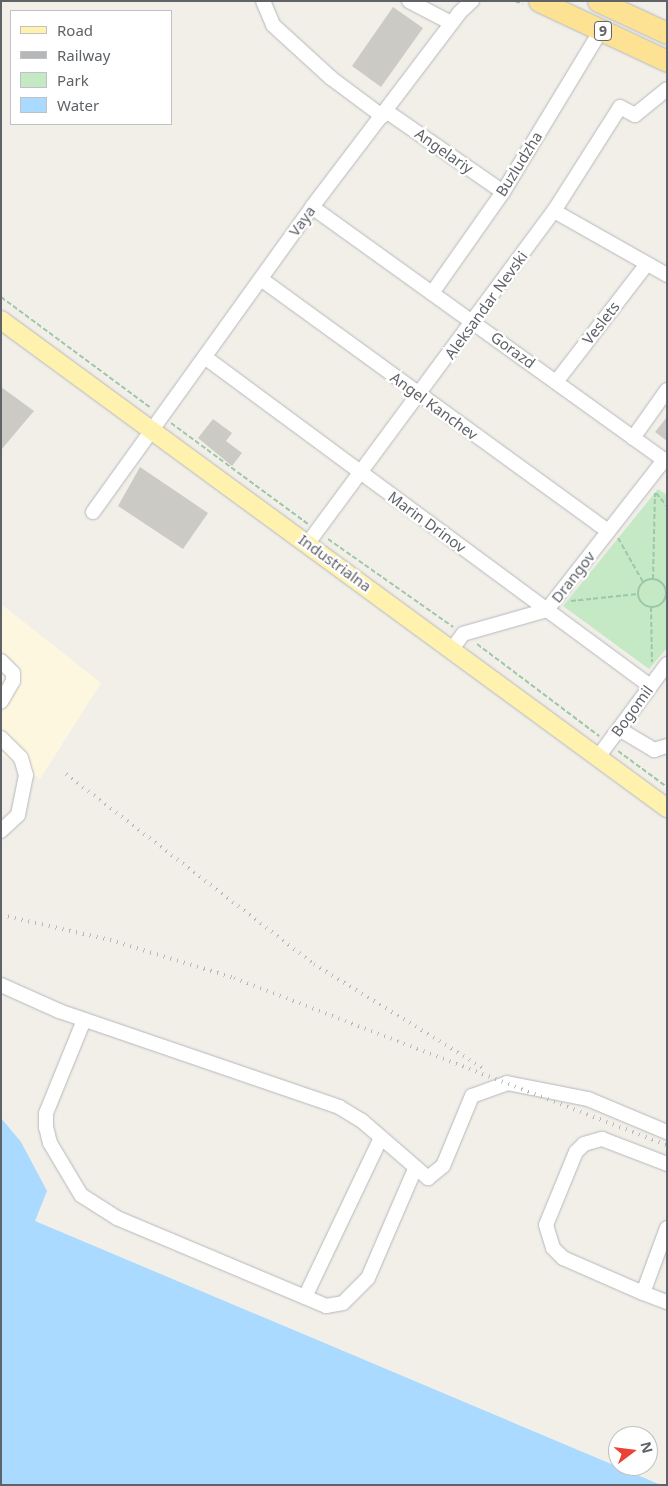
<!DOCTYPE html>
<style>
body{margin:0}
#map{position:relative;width:668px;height:1486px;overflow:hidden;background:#f1efe8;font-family:"Noto Sans",sans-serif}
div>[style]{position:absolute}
.commercial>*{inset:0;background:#fef7e0}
.green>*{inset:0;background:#c5e8c5}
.water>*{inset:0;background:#aadaff}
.building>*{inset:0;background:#cccac5}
.path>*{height:2px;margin-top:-1px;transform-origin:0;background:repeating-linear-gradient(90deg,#9cc7a9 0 5px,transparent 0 7.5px)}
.path>.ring{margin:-1px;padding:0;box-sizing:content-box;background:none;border:2px solid #9cc7a9;border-radius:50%}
.roads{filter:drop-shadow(0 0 1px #b5b8bc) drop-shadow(0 0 1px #b5b8bc)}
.minor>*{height:14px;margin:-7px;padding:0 7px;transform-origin:7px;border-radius:7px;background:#fff}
.major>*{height:18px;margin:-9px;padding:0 9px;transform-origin:9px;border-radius:9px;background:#fff2af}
.highway>*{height:21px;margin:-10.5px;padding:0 10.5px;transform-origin:10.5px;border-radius:10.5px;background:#fde293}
.rail>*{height:4px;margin-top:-2px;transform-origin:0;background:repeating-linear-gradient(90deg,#b6b7b8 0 1px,transparent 0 7px)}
span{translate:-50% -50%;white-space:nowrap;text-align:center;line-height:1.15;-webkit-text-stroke:4.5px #fff;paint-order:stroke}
.shield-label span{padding:1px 4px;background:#fff;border:1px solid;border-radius:4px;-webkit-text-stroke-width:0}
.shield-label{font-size:14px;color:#5f6368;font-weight:700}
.street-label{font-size:15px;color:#5f6368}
.frame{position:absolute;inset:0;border:2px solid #5f6368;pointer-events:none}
.legend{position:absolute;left:10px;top:10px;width:162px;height:115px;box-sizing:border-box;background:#fff;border:1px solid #bfc1c3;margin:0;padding:6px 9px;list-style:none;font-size:15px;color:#5f6368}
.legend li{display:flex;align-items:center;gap:10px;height:25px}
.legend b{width:25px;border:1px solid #bfc1c3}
.north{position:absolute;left:608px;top:1426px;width:50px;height:50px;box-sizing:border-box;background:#fff;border:1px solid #bfc1c3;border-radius:50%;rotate:75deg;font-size:14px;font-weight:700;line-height:20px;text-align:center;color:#5f6368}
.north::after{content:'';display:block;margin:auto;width:18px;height:22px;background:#ea4335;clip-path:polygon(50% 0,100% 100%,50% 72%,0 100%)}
</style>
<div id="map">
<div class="commercial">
<div style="clip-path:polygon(1px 604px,101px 683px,40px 779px,1px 755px)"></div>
</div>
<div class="green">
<div style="clip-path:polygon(658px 489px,667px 495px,667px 648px,649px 669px,563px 606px)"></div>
</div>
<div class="water">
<div style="clip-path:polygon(1px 1118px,21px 1142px,47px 1191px,35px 1221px,661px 1485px,1px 1485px)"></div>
</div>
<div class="building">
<div style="clip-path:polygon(393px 7px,423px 28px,381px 87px,352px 66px)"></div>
<div style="clip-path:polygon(1px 387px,34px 411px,1px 450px)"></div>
<div style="clip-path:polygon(667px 417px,667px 441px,655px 432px)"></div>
<div style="clip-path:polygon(213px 419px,232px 433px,226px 441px,242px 453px,232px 466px,198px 438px)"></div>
<div style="clip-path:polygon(140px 467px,208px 513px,183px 549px,118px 506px)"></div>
</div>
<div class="path">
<div style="left:515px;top:1px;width:8px;rotate:23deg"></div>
<div style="left:1px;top:297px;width:187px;rotate:36.5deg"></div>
<div style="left:171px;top:423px;width:170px;rotate:36.4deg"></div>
<div style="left:656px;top:493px;width:17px;rotate:50deg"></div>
<div style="left:618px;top:538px;width:51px;rotate:60.4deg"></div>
<div style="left:328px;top:539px;width:153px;rotate:35.1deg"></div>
<div class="ring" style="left:638px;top:579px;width:26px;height:26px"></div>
<div style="left:653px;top:579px;width:86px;rotate:-88.7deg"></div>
<div style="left:571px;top:601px;width:67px;rotate:-6deg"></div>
<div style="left:651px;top:607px;width:55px;rotate:89deg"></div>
<div style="left:477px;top:644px;width:153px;rotate:37deg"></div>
<div style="left:618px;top:751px;width:61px;rotate:36.3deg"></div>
</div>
<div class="roads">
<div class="minor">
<div style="left:263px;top:1px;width:26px;rotate:67deg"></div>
<div style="left:273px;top:25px;width:79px;rotate:42.4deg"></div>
<div style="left:331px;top:78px;width:64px;rotate:36.7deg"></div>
<div style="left:409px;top:1px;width:47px;rotate:27.6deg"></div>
<div style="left:386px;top:111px;width:142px;rotate:34.7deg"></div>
<div style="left:312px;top:207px;width:433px;rotate:35.7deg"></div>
<div style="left:664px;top:460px;width:190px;rotate:128deg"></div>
<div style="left:547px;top:610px;width:87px;rotate:164.1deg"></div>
<div style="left:463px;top:634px;width:19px;rotate:126deg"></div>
<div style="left:554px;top:211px;width:130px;rotate:29.5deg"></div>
<div style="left:261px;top:279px;width:429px;rotate:36deg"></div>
<div style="left:432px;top:293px;width:123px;rotate:-54.9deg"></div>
<div style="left:503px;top:192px;width:189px;rotate:-58.8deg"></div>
<div style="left:206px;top:358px;width:552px;rotate:36.45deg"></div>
<div style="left:556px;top:382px;width:148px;rotate:-52.4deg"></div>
<div style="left:633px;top:438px;width:59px;rotate:-54.7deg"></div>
<div style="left:93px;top:512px;width:375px;rotate:-54.3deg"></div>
<div style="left:312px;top:207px;width:243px;rotate:-52.8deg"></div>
<div style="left:459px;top:13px;width:18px;rotate:-43deg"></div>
<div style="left:308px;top:543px;width:413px;rotate:-53.5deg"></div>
<div style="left:554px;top:211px;width:123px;rotate:-57.6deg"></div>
<div style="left:620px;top:107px;width:17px;rotate:28deg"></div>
<div style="left:635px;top:115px;width:41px;rotate:-39.1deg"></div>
<div style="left:1px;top:661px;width:17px;rotate:45deg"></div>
<div style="left:13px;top:673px;width:8px;rotate:90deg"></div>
<div style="left:13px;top:681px;width:24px;rotate:120deg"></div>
<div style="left:619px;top:729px;width:41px;rotate:31deg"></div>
<div style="left:654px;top:750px;width:14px;rotate:-17deg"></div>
<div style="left:1px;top:738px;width:28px;rotate:45deg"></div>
<div style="left:21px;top:758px;width:18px;rotate:74deg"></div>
<div style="left:26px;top:775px;width:41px;rotate:101.3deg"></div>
<div style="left:18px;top:815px;width:23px;rotate:137deg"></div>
<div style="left:598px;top:757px;width:116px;rotate:-53.4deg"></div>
<div style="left:1px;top:985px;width:64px;rotate:24.1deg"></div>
<div style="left:59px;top:1011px;width:296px;rotate:18.9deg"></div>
<div style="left:339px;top:1107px;width:26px;rotate:31deg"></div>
<div style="left:361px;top:1120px;width:89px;rotate:40.9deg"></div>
<div style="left:428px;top:1178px;width:19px;rotate:-39deg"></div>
<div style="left:443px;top:1166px;width:76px;rotate:-67.5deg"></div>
<div style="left:472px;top:1096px;width:37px;rotate:-20deg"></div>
<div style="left:507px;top:1083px;width:83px;rotate:11.2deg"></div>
<div style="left:588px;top:1099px;width:86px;rotate:22.7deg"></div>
<div style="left:84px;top:1020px;width:100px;rotate:112.2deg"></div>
<div style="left:46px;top:1113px;width:14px;rotate:90deg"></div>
<div style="left:46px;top:1127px;width:16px;rotate:76deg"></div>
<div style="left:50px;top:1143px;width:61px;rotate:59.2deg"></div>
<div style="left:81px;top:1195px;width:43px;rotate:32.6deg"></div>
<div style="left:117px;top:1218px;width:227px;rotate:22.8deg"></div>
<div style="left:326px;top:1306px;width:17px;rotate:-10deg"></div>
<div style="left:343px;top:1303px;width:35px;rotate:-45deg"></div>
<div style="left:368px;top:1278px;width:119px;rotate:-66.7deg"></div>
<div style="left:667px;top:1228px;width:69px;rotate:110.3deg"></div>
<div style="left:643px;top:1293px;width:26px;rotate:21deg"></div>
<div style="left:643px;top:1293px;width:87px;rotate:-156.4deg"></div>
<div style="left:563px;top:1258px;width:14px;rotate:-135deg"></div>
<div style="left:553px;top:1248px;width:24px;rotate:-107deg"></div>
<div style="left:546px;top:1225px;width:79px;rotate:-67.7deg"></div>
<div style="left:576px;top:1152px;width:11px;rotate:-45deg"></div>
<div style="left:584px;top:1144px;width:19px;rotate:-16deg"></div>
<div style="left:602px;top:1139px;width:70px;rotate:21deg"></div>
<div style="left:305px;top:1297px;width:176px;rotate:-64.5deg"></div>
</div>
<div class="major">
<div style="left:1px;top:320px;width:826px;rotate:36.23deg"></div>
</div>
<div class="highway">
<div style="left:539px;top:1px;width:141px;rotate:25.1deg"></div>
<div style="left:598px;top:1px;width:76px;rotate:24.9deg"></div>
</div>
</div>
<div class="rail">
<div style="left:66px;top:774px;width:312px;rotate:37.5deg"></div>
<div style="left:314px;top:964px;width:202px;rotate:31.6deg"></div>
<div style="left:1px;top:915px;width:112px;rotate:12.9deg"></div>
<div style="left:110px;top:940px;width:130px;rotate:17deg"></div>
<div style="left:234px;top:978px;width:464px;rotate:21.1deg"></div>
</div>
<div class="shield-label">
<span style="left:603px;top:31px">9</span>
</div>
<div class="street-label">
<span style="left:444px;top:151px;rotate:35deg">Angelariy</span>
<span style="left:519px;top:164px;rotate:-58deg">Buzludzha</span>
<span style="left:302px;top:221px;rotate:-54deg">Vaya</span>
<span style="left:486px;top:305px;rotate:-54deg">Aleksandar Nevski</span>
<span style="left:601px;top:323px;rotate:-52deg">Veslets</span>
<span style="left:513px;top:350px;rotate:36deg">Gorazd</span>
<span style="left:434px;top:406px;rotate:36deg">Angel Kanchev</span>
<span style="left:427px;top:522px;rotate:36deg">Marin Drinov</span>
<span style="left:335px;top:563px;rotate:36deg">Industrialna</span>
<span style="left:573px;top:577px;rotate:-52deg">Drangov</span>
<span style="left:632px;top:711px;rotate:-54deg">Bogomil</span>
</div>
<div class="frame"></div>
<ul class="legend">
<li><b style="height:6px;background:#fff2af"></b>Road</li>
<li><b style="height:6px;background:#b6b7b8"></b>Railway</li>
<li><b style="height:14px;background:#c5e8c5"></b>Park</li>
<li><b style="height:14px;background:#aadaff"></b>Water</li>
</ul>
<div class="north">N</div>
</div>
